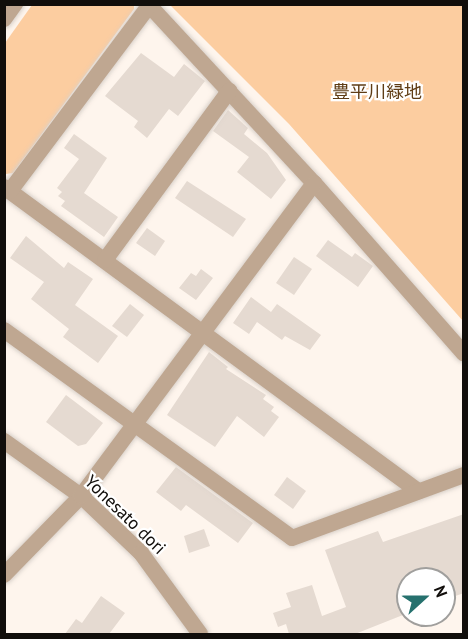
<!DOCTYPE html>
<meta charset="utf-8">
<style>
body{margin:0}
#map{position:relative;width:468px;height:639px;overflow:hidden;background:#fef5ed;font-family:"PT Sans","Noto Sans JP",sans-serif}
div>[style]{position:absolute}
.green>*{inset:0;background:#fccda0}
.building>*{inset:0;background:#e5dad1}
.roads{filter:drop-shadow(0 0 2px #d8d0c9) drop-shadow(0 0 2px #d8d0c9)}
.minor>*{height:16px;margin:-8px;padding:0 8px;transform-origin:8px;border-radius:8px;background:#bfa791}
span{translate:-50% -50%;white-space:nowrap;text-align:center;line-height:1.15;-webkit-text-stroke:4.5px #fff;paint-order:stroke}
.park-label{font-size:18px;color:#5f3c14}
.street-label{font-size:18px;color:#110e0b}
.frame{position:absolute;inset:0;border:6px solid #110e0b;pointer-events:none}
.north{position:absolute;left:396px;top:567px;width:60px;height:60px;box-sizing:border-box;background:#fff;border:2px solid #a09f9d;border-radius:50%;rotate:69deg;font-size:16px;font-weight:700;line-height:24px;text-align:center;color:#110e0b}
.north::after{content:'';display:block;margin:auto;width:21px;height:27px;background:#26716e;clip-path:polygon(50% 0,100% 100%,50% 72%,0 100%)}
</style>
<div id="map">
<div class="green">
<div style="clip-path:polygon(32px 5px,134px 4px,134px 9px,13px 173px,6px 174px,5px 43px)"></div>
<div style="clip-path:polygon(170px 5px,463px 5px,463px 321px,289px 124px)"></div>
</div>
<div class="building">
<div style="clip-path:polygon(141px 53px,174px 77px,184px 64px,205px 81px,178px 116px,169px 109px,147px 138px,134px 127px,138px 121px,105px 96px)"></div>
<div style="clip-path:polygon(228px 110px,248px 128px,244px 134px,267px 153px,286px 180px,271px 199px,237px 172px,249px 157px,213px 131px)"></div>
<div style="clip-path:polygon(74px 134px,107px 158px,84px 193px,118px 217px,104px 237px,61px 206px,65px 201px,58px 196px,62px 192px,57px 188px,79px 159px,64px 148px)"></div>
<div style="clip-path:polygon(187px 181px,246px 219px,233px 237px,175px 198px)"></div>
<div style="clip-path:polygon(147px 228px,165px 241px,155px 256px,136px 243px)"></div>
<div style="clip-path:polygon(26px 236px,64px 268px,68px 262px,93px 279px,75px 305px,118px 336px,98px 363px,63px 337px,69px 329px,31px 299px,44px 282px,10px 258px)"></div>
<div style="clip-path:polygon(328px 240px,352px 257px,355px 253px,373px 266px,358px 287px,316px 256px)"></div>
<div style="clip-path:polygon(294px 257px,312px 269px,294px 295px,276px 283px)"></div>
<div style="clip-path:polygon(201px 269px,213px 278px,196px 300px,179px 288px,191px 273px,196px 276px)"></div>
<div style="clip-path:polygon(251px 297px,271px 312px,277px 304px,321px 335px,310px 350px,285px 336px,282px 340px,257px 322px,249px 334px,233px 323px)"></div>
<div style="clip-path:polygon(130px 304px,144px 315px,127px 337px,112px 326px)"></div>
<div style="clip-path:polygon(209px 352px,228px 367px,226px 369px,266px 395px,263px 399px,274px 407px,271px 411px,279px 417px,264px 437px,237px 416px,215px 447px,167px 415px)"></div>
<div style="clip-path:polygon(66px 395px,103px 423px,86px 444px,78px 446px,46px 422px)"></div>
<div style="clip-path:polygon(176px 467px,253px 523px,238px 543px,186px 505px,181px 511px,156px 492px)"></div>
<div style="clip-path:polygon(287px 477px,306px 491px,293px 509px,274px 495px)"></div>
<div style="clip-path:polygon(464px 514px,464px 593px,444px 600px,444px 579px,408px 579px,408px 613px,355px 634px,289px 634px,286px 624px,278px 627px,273px 613px,291px 607px,286px 593px,312px 585px,322px 616px,346px 607px,325px 550px,378px 531px,383px 542px)"></div>
<div style="clip-path:polygon(204px 529px,210px 546px,189px 553px,184px 536px)"></div>
<div style="clip-path:polygon(101px 596px,125px 613px,109px 634px,65px 634px,76px 619px,82px 623px)"></div>
</div>
<div class="roads">
<div class="minor">
<div style="left:148px;top:4px;width:244px;rotate:47.2deg"></div>
<div style="left:314px;top:183px;width:227px;rotate:48.7deg"></div>
<div style="left:4px;top:19px;width:19px;rotate:-54deg"></div>
<div style="left:4px;top:187px;width:514px;rotate:36.29deg"></div>
<div style="left:10px;top:191px;width:231px;rotate:-53.1deg"></div>
<div style="left:105px;top:260px;width:210px;rotate:-53.7deg"></div>
<div style="left:4px;top:330px;width:355px;rotate:35.8deg"></div>
<div style="left:292px;top:538px;width:183px;rotate:-20.1deg"></div>
<div style="left:4px;top:441px;width:95px;rotate:35.5deg"></div>
<div style="left:81px;top:496px;width:83px;rotate:43.5deg"></div>
<div style="left:141px;top:553px;width:100px;rotate:53.9deg"></div>
<div style="left:4px;top:575px;width:110px;rotate:-45.7deg"></div>
<div style="left:81px;top:496px;width:390px;rotate:-53.3deg"></div>
</div>
</div>
<div class="park-label">
<span style="left:377px;top:92px">豊平川緑地</span>
</div>
<div class="street-label">
<span style="left:125px;top:515px;rotate:44deg">Yonesato dori</span>
</div>
<div class="frame"></div>
<div class="north">N</div>
</div>
